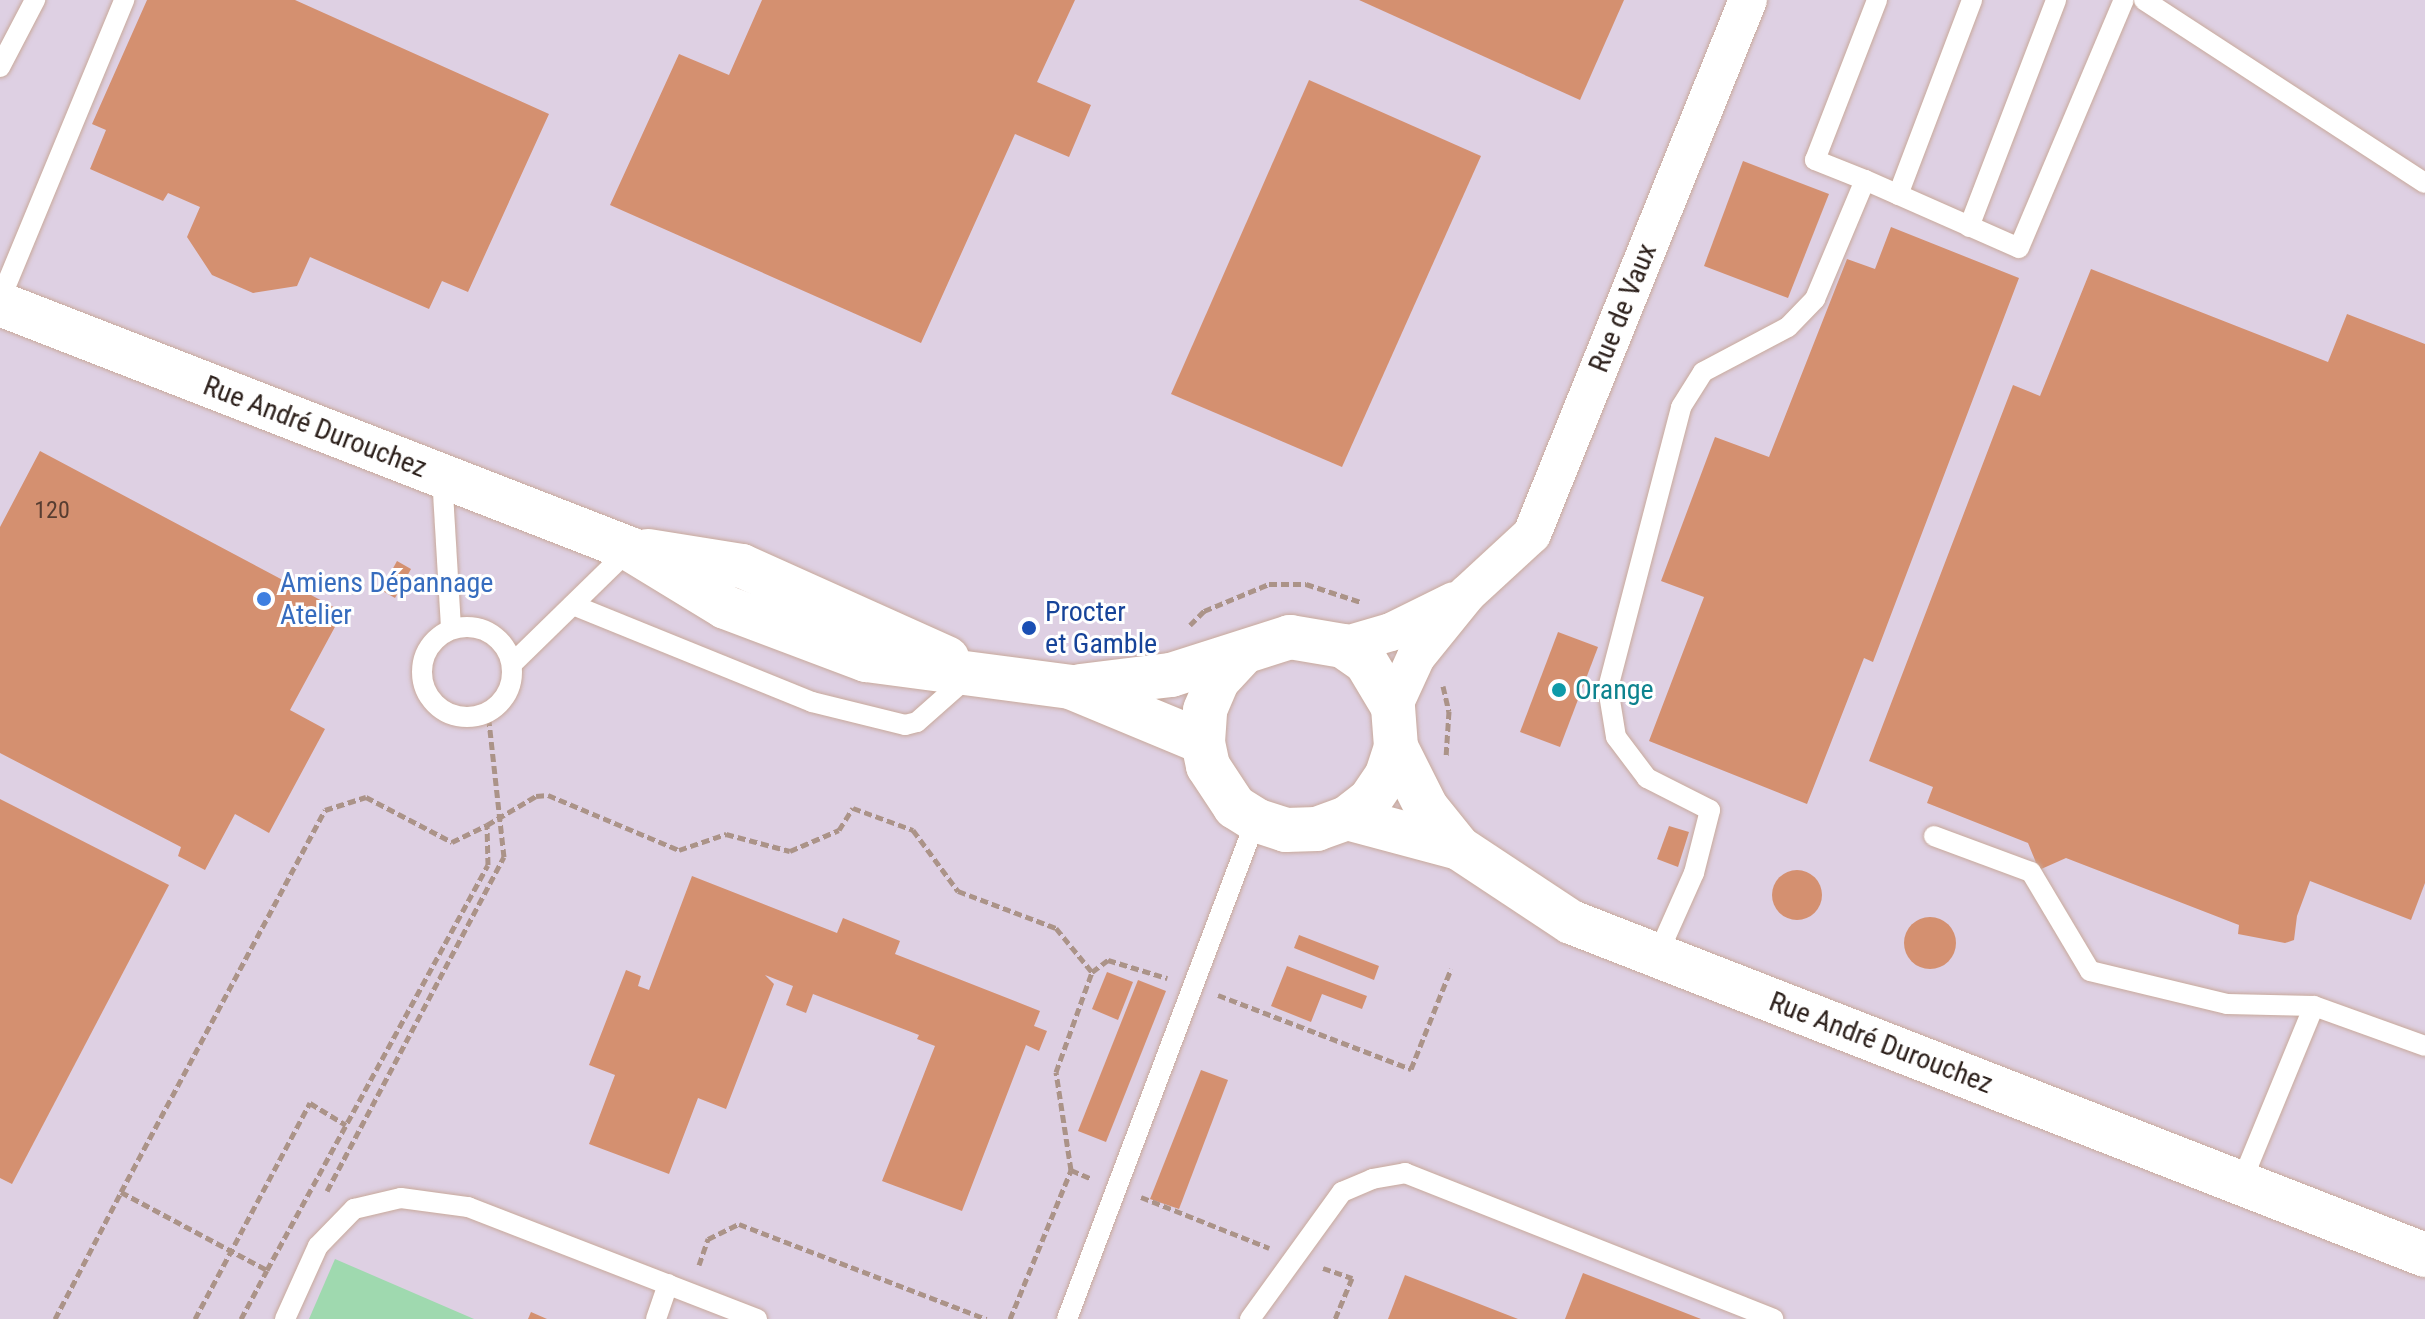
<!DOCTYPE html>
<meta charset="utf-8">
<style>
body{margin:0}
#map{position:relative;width:2425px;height:1319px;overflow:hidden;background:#f8d8c9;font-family:"Roboto Condensed",sans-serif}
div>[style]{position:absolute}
.industrial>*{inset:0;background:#ded0e3}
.green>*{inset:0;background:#9fd9af}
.building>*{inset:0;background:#d49070}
.round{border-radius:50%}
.path>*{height:5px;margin-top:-2.5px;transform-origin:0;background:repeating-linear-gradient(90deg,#ab9388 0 8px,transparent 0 12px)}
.roads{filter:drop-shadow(0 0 2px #c8a99b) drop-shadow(0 0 2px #c8a99b)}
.lane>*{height:20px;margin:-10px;padding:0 10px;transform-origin:10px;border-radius:10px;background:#fff}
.lane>.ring{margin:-10px;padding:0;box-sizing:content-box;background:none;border:20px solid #fff;border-radius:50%}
.street>*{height:38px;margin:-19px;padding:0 19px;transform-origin:19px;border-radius:19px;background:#fff}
.secondary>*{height:44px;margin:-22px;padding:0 22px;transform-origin:22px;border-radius:22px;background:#fff}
.dots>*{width:22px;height:22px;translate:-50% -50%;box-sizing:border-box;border:4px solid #fff;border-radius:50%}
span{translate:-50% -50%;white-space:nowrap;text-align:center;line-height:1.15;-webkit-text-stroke:6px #fff;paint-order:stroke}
.number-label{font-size:24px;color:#573d31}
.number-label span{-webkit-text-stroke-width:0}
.street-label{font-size:28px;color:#2d211c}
.shop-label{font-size:28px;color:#366cbe}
.left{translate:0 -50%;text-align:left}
.transit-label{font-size:28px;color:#164399}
.culture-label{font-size:28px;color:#0d838f}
</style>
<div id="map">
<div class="industrial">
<div style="clip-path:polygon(0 0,2425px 0,2425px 1319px,0 1319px)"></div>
</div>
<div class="green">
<div style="clip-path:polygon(335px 1259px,474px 1319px,309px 1319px)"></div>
</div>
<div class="building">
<div style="clip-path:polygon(147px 0,295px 0,549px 114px,468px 292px,442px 281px,429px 309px,310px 257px,297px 286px,253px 293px,212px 275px,187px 237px,200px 207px,168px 193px,163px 201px,90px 169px,106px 130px,92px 124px)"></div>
<div style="clip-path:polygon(762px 0,1075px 0,1037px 82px,1091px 105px,1069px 157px,1015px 134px,921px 343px,610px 205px,679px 54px,729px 75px)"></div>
<div style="clip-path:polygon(1359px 0,1624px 0,1580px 100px)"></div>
<div style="clip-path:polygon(1309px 80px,1481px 156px,1342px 467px,1171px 394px)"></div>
<div style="clip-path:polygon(1743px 161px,1829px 194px,1788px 298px,1704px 266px)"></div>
<div style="clip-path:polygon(1891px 227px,2019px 278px,1873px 662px,1864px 658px,1807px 804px,1649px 741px,1704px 597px,1661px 581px,1715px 437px,1769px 457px,1847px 259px,1875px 269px)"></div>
<div style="clip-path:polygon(2091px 269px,2328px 362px,2347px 314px,2425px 344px,2425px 883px,2411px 920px,2310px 881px,2297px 916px,2294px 940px,2285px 943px,2238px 934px,2239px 925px,2066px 858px,2039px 870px,2028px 843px,1927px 803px,1933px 787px,1869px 761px,2013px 385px,2040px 396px)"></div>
<div style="clip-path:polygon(40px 451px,343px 612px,290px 710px,325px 729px,269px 833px,235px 814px,205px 870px,178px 856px,181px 847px,0 753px,0 527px)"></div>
<div style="clip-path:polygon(397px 561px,411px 569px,395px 598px,381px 590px)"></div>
<div style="clip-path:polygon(1558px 632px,1598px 647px,1560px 747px,1520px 732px)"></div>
<div style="clip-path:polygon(0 799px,169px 885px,12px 1184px,0 1178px)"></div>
<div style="clip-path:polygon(1669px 826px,1689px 832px,1678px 867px,1657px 859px)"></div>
<div class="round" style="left:1772px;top:870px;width:50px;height:50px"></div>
<div style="clip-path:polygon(692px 876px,837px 933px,843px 918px,900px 941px,895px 954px,1040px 1011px,1034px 1026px,1047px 1031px,1039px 1051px,1026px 1045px,962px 1211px,882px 1181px,935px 1046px,917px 1039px,919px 1035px,813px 994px,806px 1013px,786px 1005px,793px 986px,765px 975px,774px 984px,726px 1109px,698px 1098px,669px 1174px,589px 1144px,615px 1075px,589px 1065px,626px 970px,641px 976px,638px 986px,649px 990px)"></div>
<div class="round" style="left:1904px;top:917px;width:52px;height:52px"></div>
<div style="clip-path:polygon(1299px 935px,1379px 966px,1374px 980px,1294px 948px)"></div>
<div style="clip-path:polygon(1287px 966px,1367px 996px,1362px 1009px,1322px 994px,1311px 1022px,1271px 1006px)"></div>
<div style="clip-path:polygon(1107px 972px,1133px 982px,1118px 1020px,1092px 1009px)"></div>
<div style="clip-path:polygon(1138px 980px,1166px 991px,1106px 1142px,1078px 1131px)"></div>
<div style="clip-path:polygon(1201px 1070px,1228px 1080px,1179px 1209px,1150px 1199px)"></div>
<div style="clip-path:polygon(1583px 1273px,1701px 1319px,1565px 1319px)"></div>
<div style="clip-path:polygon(1405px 1275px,1518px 1319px,1388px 1319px)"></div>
<div style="clip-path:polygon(531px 1312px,547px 1319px,528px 1319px)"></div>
</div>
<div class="path">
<div style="left:1190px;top:625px;width:20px;rotate:-45deg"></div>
<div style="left:1204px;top:611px;width:70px;rotate:-22.6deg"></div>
<div style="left:1269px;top:584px;width:37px"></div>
<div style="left:1306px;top:584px;width:58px;rotate:18.1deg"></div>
<div style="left:1443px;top:686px;width:26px;rotate:77deg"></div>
<div style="left:1449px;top:711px;width:47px;rotate:93.7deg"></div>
<div style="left:1218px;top:995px;width:207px;rotate:21deg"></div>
<div style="left:1411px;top:1069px;width:108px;rotate:-68.2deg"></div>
<div style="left:1071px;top:1170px;width:99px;rotate:-98.7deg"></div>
<div style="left:1056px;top:1072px;width:106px;rotate:-70.2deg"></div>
<div style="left:1092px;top:972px;width:20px;rotate:-37deg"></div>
<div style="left:1108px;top:960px;width:62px;rotate:17deg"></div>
<div style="left:327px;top:1191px;width:378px;rotate:-62.1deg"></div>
<div style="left:504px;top:857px;width:145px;rotate:-96.3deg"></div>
<div style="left:121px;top:1192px;width:433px;rotate:-61.9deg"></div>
<div style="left:325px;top:810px;width:43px;rotate:-17.6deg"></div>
<div style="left:366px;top:797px;width:97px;rotate:27.6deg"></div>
<div style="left:452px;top:842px;width:39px;rotate:-26deg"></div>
<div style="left:1141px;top:1197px;width:138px;rotate:21.7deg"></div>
<div style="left:699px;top:1265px;width:28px;rotate:-71deg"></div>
<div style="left:708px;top:1239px;width:34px;rotate:-26deg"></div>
<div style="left:739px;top:1224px;width:265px;rotate:21deg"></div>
<div style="left:1323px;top:1268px;width:31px;rotate:19deg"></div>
<div style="left:1352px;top:1278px;width:44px;rotate:112.5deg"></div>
<div style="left:55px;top:1319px;width:143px;rotate:-62.5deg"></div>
<div style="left:121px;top:1192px;width:166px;rotate:28.1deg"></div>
<div style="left:267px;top:1270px;width:461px;rotate:-61.4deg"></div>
<div style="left:488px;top:865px;width:40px;rotate:-91.4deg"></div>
<div style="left:487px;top:825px;width:57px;rotate:-30.6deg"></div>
<div style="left:536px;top:796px;width:12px;rotate:-5deg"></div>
<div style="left:548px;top:795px;width:142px;rotate:22.8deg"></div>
<div style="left:679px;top:850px;width:50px;rotate:-18.8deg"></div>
<div style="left:726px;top:834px;width:66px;rotate:14.9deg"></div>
<div style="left:790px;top:851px;width:53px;rotate:-23.2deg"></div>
<div style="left:839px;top:830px;width:26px;rotate:-58deg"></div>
<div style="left:853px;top:808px;width:64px;rotate:20.1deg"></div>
<div style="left:913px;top:830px;width:76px;rotate:53.6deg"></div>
<div style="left:958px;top:891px;width:105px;rotate:20.7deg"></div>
<div style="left:1056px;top:928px;width:57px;rotate:50.7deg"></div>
<div style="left:195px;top:1319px;width:245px;rotate:-62deg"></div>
<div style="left:310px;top:1103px;width:42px;rotate:31.4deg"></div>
<div style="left:241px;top:1319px;width:55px;rotate:-62deg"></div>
<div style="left:1010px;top:1319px;width:161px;rotate:-67.7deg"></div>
<div style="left:1071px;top:1170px;width:21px;rotate:23deg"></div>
</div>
<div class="roads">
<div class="lane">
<div style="left:2144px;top:0;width:335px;rotate:33.1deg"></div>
<div style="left:0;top:67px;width:76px;rotate:-62.4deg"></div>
<div style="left:1865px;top:180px;width:54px;rotate:-158.2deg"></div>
<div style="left:1815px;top:160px;width:172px;rotate:-68.8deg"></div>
<div style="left:1898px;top:195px;width:209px;rotate:-69.2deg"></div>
<div style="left:1969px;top:227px;width:243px;rotate:-69deg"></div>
<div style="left:0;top:300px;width:325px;rotate:-67.5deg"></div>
<div style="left:442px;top:476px;width:153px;rotate:86.6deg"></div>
<div style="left:573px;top:605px;width:258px;rotate:22.1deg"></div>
<div style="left:812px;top:702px;width:96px;rotate:13.9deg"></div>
<div style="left:905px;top:725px;width:12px;rotate:-14deg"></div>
<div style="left:917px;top:722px;width:69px;rotate:-41.5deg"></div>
<div class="ring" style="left:422px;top:627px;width:70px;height:70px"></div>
<div style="left:513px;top:663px;width:163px;rotate:-44.3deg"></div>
<div style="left:1934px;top:836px;width:103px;rotate:20.4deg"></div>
<div style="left:2031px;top:872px;width:115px;rotate:59.2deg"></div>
<div style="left:2090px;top:971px;width:141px;rotate:13.5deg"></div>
<div style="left:2227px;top:1004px;width:87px;rotate:1.3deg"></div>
<div style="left:1657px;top:956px;width:91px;rotate:-66deg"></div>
<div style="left:1694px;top:873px;width:65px;rotate:-75.7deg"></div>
<div style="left:1710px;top:810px;width:71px;rotate:-153.1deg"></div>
<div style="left:1647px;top:778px;width:51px;rotate:-127.1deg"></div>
<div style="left:1616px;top:737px;width:50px;rotate:-99.3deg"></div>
<div style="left:1608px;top:688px;width:290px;rotate:-75.4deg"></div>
<div style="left:1681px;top:407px;width:41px;rotate:-57.8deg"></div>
<div style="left:1703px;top:372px;width:96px;rotate:-27.9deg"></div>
<div style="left:1788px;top:327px;width:39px;rotate:-46deg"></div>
<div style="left:1815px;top:299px;width:129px;rotate:-67.2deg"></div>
<div style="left:1865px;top:180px;width:168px;rotate:23.8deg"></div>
<div style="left:2019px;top:248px;width:269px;rotate:-67.1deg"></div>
<div style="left:2241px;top:1183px;width:191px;rotate:-67.6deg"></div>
<div style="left:2314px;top:1006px;width:118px;rotate:19.8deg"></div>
<div style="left:285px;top:1319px;width:80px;rotate:-65.7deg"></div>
<div style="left:318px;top:1246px;width:52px;rotate:-45.8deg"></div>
<div style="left:354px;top:1209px;width:48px;rotate:-13.2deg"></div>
<div style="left:401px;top:1198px;width:68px;rotate:7.7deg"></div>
<div style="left:468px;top:1207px;width:310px;rotate:21.2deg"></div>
<div style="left:656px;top:1319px;width:37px;rotate:-71deg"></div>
<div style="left:1067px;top:1319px;width:534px;rotate:-69.26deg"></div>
<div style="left:1250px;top:1319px;width:157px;rotate:-54.1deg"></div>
<div style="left:1342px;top:1192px;width:33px;rotate:-23deg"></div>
<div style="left:1372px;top:1179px;width:34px;rotate:-10deg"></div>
<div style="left:1405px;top:1173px;width:396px;rotate:21.6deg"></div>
</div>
<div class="street">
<div style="left:1343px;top:646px;width:50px;rotate:-16.3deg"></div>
<div style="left:1391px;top:632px;width:70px;rotate:-26.2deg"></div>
<div style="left:1393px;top:707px;width:55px;rotate:-65.3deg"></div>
<div style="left:1416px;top:657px;width:81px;rotate:-51deg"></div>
<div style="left:1467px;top:594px;width:88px;rotate:-42.7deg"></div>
<div style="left:1532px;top:534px;width:576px;rotate:-67.98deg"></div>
</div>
<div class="secondary">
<div style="left:0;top:304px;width:676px;rotate:21.25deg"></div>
<div style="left:630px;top:549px;width:111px;rotate:31.4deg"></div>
<div style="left:725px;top:607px;width:151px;rotate:20.6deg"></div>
<div style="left:866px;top:660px;width:206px;rotate:7.5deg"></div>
<div style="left:1070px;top:687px;width:144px;rotate:22.5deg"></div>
<div style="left:648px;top:551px;width:95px;rotate:9.1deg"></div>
<div style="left:742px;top:566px;width:225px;rotate:24.2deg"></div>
<div style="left:1080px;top:686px;width:92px;rotate:-6.9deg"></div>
<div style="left:1171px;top:675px;width:125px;rotate:-17.7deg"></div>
<div style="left:1290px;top:637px;width:54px;rotate:9.6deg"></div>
<div style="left:1343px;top:646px;width:28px;rotate:35deg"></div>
<div style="left:1366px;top:662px;width:52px;rotate:59deg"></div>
<div style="left:1393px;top:707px;width:40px;rotate:85.7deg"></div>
<div style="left:1396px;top:747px;width:29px;rotate:108deg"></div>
<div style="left:1387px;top:775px;width:30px;rotate:124deg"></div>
<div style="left:1370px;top:800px;width:29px;rotate:142deg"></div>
<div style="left:1347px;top:818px;width:32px;rotate:160deg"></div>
<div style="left:1317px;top:829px;width:31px;rotate:178deg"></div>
<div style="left:1286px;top:830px;width:32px;rotate:-162deg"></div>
<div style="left:1256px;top:820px;width:25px;rotate:-148deg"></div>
<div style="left:1235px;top:807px;width:49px;rotate:-123.4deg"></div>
<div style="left:1208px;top:766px;width:25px;rotate:-102deg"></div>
<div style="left:1203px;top:742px;width:32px;rotate:-86deg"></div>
<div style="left:1205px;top:710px;width:33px;rotate:-67deg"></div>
<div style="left:1218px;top:680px;width:33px;rotate:-47deg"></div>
<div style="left:1396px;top:747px;width:67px;rotate:63.4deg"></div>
<div style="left:1426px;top:807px;width:53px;rotate:51.2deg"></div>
<div style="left:1347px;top:818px;width:116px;rotate:15deg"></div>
<div style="left:1459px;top:848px;width:134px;rotate:33.5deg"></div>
<div style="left:1571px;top:922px;width:917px;rotate:21.3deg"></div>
</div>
</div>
<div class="dots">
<div style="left:264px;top:599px;background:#3f7fe0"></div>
<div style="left:1029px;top:628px;background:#1a4fb4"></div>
<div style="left:1559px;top:690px;background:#0f9aa8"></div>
</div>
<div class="number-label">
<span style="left:52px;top:511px">120</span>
</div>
<div class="street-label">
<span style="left:1623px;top:308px;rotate:-68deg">Rue de Vaux</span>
<span style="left:315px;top:427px;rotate:21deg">Rue André Durouchez</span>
<span style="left:1881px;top:1043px;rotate:21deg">Rue André Durouchez</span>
</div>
<div class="shop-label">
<span class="left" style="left:280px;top:599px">Amiens Dépannage<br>Atelier</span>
</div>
<div class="transit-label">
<span class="left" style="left:1045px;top:628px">Procter<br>et Gamble</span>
</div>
<div class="culture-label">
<span class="left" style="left:1575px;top:690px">Orange</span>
</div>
</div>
